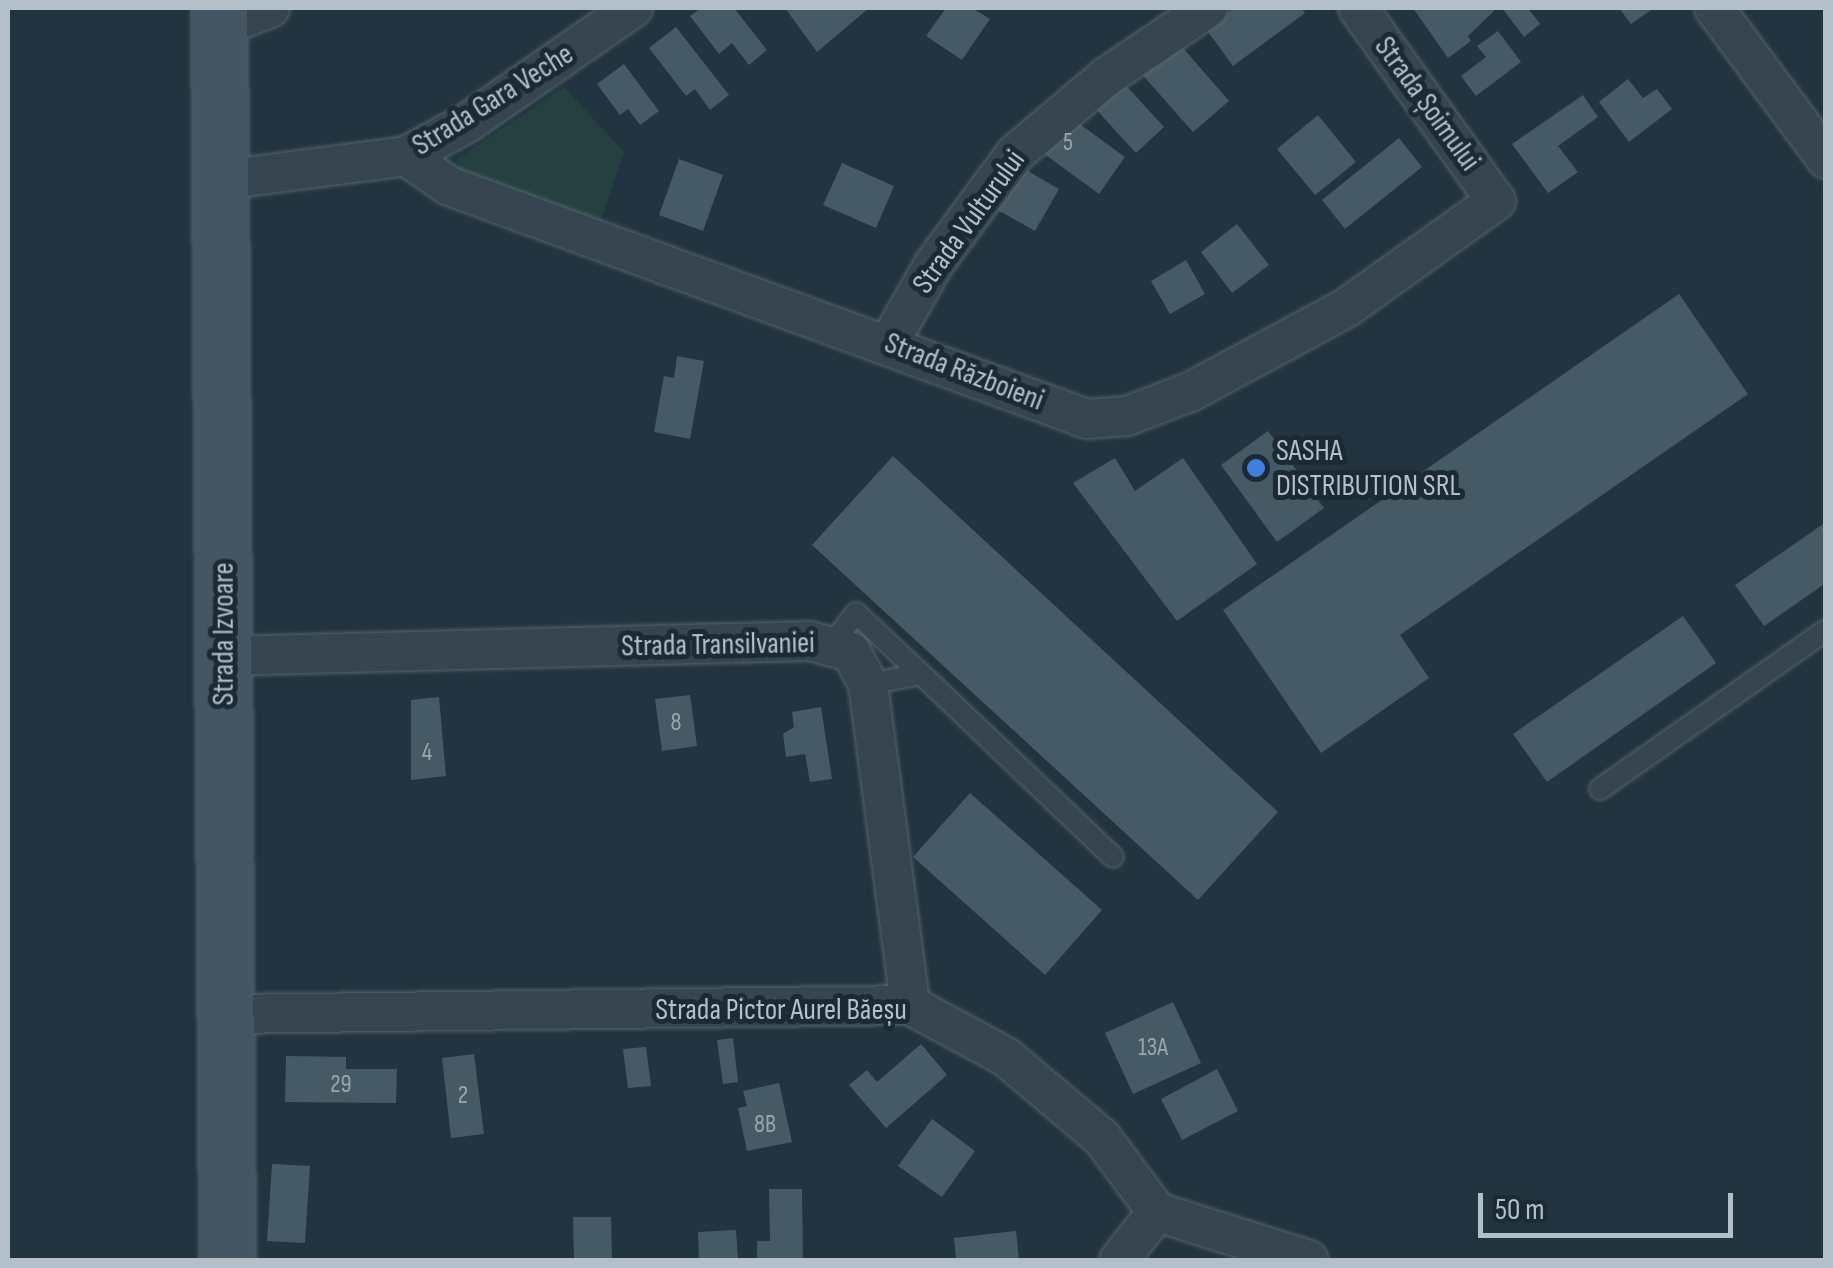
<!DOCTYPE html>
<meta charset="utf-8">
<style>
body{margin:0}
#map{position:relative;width:1833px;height:1268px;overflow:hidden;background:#223440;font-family:"Sofia Sans Condensed",sans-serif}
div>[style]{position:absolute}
.green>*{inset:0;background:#24413f}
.building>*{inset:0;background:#465a66}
.roads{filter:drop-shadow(0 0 2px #55636d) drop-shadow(0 0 2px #55636d)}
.service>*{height:20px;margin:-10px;padding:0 10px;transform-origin:10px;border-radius:10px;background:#374550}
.minor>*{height:38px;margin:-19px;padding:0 19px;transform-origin:19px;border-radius:19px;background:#374550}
.secondary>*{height:55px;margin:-27.5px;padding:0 27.5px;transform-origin:27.5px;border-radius:27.5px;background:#445563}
.dots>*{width:28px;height:28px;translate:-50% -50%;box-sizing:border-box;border:5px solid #1c2a35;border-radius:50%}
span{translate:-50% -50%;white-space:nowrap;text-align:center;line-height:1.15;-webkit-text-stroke:10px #1c2a35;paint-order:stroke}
.number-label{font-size:25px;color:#98a6b1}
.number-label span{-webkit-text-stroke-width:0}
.street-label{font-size:30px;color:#b3c0ca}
.poi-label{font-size:30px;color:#b3c0ca}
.left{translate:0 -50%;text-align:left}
.frame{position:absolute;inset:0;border:10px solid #b3c0ca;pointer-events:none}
.scale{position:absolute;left:1478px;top:1193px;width:255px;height:45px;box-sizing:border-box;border:5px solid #b3c0ca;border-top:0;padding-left:12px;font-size:30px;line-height:35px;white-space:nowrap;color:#b3c0ca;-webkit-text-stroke:8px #1c2a35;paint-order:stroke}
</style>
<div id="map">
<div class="green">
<div style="clip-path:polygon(564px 87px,624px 152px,600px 223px,459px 170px,457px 159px)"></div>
</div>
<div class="building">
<div style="clip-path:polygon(701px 8px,734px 8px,767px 50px,749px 65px,732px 43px,719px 54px,690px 16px)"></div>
<div style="clip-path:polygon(785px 8px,869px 8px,817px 52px)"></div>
<div style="clip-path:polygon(946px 8px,972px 8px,990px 19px,962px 60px,926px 36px)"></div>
<div style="clip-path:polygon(1234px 8px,1301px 8px,1305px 13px,1233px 66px,1206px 29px)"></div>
<div style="clip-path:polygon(1413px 8px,1497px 8px,1468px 36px,1471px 41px,1448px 58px)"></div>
<div style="clip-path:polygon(1502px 8px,1528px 8px,1540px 24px,1524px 37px)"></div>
<div style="clip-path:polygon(1619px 8px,1654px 8px,1631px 24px)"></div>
<div style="clip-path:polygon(676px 27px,729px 95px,710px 110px,695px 89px,686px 96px,649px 48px)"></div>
<div style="clip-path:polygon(1498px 31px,1521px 62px,1476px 96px,1461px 76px,1486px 57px,1477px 46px)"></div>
<div style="clip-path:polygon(1176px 40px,1229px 101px,1193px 132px,1140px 72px)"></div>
<div style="clip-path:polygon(624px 64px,659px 111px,640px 125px,628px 109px,620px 115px,597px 84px)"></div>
<div style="clip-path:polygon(1119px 78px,1164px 127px,1136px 153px,1091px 104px)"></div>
<div style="clip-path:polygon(1628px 79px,1643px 98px,1657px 89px,1672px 109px,1629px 142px,1599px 102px)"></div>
<div style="clip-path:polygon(1583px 95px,1598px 117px,1558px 146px,1578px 172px,1548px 193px,1512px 144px)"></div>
<div style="clip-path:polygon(1066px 114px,1125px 157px,1099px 194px,1039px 150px)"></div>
<div style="clip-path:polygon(1318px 115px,1356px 162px,1315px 195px,1277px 149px)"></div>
<div style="clip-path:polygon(1399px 138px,1422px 167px,1345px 229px,1322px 200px)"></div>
<div style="clip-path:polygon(679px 159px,723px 175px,703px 231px,659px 215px)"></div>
<div style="clip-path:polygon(842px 163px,894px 186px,876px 228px,823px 205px)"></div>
<div style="clip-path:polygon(1014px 163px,1059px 189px,1035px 231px,989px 205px)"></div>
<div style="clip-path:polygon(1237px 224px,1269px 265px,1232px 293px,1201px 252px)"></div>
<div style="clip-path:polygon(1186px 260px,1205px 294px,1170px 314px,1151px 281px)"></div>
<div style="clip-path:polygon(1679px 294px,1748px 394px,1400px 635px,1429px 678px,1321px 753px,1223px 610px)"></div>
<div style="clip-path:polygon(677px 356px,704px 361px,690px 439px,654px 432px,664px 376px,674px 378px)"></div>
<div style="clip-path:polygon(1268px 431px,1324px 508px,1277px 542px,1221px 465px)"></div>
<div style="clip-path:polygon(893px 456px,1278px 812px,1198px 900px,812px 545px)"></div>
<div style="clip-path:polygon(1115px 458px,1135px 491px,1183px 458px,1257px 564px,1177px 621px,1073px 483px)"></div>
<div style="clip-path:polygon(1826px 522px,1826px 583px,1764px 626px,1735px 585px)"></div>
<div style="clip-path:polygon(1683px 616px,1716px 663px,1547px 782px,1513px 734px)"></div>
<div style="clip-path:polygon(690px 695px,697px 746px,662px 751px,655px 699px)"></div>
<div style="clip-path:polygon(439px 697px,446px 776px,411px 780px,411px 700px)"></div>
<div style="clip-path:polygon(821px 707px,832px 779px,810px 782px,805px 754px,786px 757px,783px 734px,794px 727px,792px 712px)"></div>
<div style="clip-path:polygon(970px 793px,1102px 910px,1045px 975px,913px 857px)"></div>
<div style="clip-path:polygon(1173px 1002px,1201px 1063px,1133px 1094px,1105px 1033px)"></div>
<div style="clip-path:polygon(733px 1038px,738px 1082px,723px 1084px,717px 1040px)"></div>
<div style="clip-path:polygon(921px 1044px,947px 1075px,886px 1128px,849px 1085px,867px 1070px,877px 1082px)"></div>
<div style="clip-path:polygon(646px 1047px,651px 1086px,628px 1088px,623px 1049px)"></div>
<div style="clip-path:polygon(474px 1054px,484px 1134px,451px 1138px,442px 1058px)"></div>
<div style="clip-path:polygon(286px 1056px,346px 1057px,346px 1069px,397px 1069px,396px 1103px,285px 1102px)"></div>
<div style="clip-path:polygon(1217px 1069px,1238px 1111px,1182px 1140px,1161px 1099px)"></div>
<div style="clip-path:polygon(779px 1083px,792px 1142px,747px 1151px,738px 1108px,747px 1106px,743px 1091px)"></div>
<div style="clip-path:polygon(932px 1119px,975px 1151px,942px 1197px,898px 1166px)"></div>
<div style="clip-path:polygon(272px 1164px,310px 1166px,305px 1243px,267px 1241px)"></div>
<div style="clip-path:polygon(769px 1189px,802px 1189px,803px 1260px,757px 1260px,757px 1241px,770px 1241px)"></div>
<div style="clip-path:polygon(573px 1217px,611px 1217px,612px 1260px,574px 1260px)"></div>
<div style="clip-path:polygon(736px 1230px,738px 1260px,699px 1260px,698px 1232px)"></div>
<div style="clip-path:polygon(1016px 1231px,1019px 1260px,956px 1260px,954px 1238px)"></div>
</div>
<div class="roads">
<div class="service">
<div style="left:832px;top:644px;width:39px;rotate:-52deg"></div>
<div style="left:856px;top:613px;width:89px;rotate:43.2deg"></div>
<div style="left:868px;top:684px;width:54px;rotate:-10.7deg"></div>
<div style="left:921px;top:674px;width:265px;rotate:43.6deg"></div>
<div style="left:1600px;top:789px;width:276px;rotate:-35.1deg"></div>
</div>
<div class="minor">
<div style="left:1714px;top:8px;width:188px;rotate:53.4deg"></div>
<div style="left:219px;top:28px;width:55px;rotate:-21.4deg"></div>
<div style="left:406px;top:156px;width:52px;rotate:34.9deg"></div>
<div style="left:449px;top:186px;width:679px;rotate:20.06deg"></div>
<div style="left:1087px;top:419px;width:40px;rotate:-4.3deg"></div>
<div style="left:1127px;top:416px;width:70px;rotate:-21deg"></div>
<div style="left:1192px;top:391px;width:175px;rotate:-28.3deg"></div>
<div style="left:1346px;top:308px;width:184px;rotate:-35.5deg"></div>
<div style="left:1496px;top:201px;width:237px;rotate:-125.6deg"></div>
<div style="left:222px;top:180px;width:186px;rotate:-7.4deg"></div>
<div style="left:406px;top:156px;width:69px;rotate:-28.4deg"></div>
<div style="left:467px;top:123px;width:202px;rotate:-34.7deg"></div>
<div style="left:889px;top:343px;width:91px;rotate:-60.3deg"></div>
<div style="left:934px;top:264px;width:137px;rotate:-53.6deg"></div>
<div style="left:1015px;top:154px;width:119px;rotate:-40.2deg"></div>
<div style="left:1106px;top:77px;width:123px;rotate:-34.1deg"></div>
<div style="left:224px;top:656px;width:586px;rotate:-1.47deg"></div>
<div style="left:810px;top:641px;width:42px;rotate:15deg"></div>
<div style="left:851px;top:652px;width:36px;rotate:62deg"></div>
<div style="left:868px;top:684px;width:324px;rotate:82.5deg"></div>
<div style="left:227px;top:1014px;width:683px;rotate:-0.75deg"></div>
<div style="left:910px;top:1005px;width:109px;rotate:28.4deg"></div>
<div style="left:1006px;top:1057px;width:126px;rotate:40.2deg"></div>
<div style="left:1102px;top:1138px;width:92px;rotate:53.4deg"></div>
<div style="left:1157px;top:1212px;width:159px;rotate:17.5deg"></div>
<div style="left:1119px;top:1260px;width:61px;rotate:-51.6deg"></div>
</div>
<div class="secondary">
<div style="left:219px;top:8px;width:1252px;rotate:89.63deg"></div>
</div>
</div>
<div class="dots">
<div style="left:1256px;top:468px;background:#3f7fe0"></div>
</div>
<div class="number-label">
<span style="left:1068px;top:143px">5</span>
<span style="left:676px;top:723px">8</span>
<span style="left:427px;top:753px">4</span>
<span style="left:1153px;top:1048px">13A</span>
<span style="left:341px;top:1085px">29</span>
<span style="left:463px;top:1096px">2</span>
<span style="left:765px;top:1125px">8B</span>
</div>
<div class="street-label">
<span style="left:493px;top:100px;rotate:-32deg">Strada Gara Veche</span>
<span style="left:1427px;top:104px;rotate:54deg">Strada Șoimului</span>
<span style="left:969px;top:222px;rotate:-54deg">Strada Vulturului</span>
<span style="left:964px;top:372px;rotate:21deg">Strada Războieni</span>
<span style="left:224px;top:634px;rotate:-90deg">Strada Izvoare</span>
<span style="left:718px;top:645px;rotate:-1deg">Strada Transilvaniei</span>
<span style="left:781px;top:1010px">Strada Pictor Aurel Băeșu</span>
</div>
<div class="poi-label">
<span class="left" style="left:1276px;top:468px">SASHA<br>DISTRIBUTION SRL</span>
</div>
<div class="frame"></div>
<div class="scale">50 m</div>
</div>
